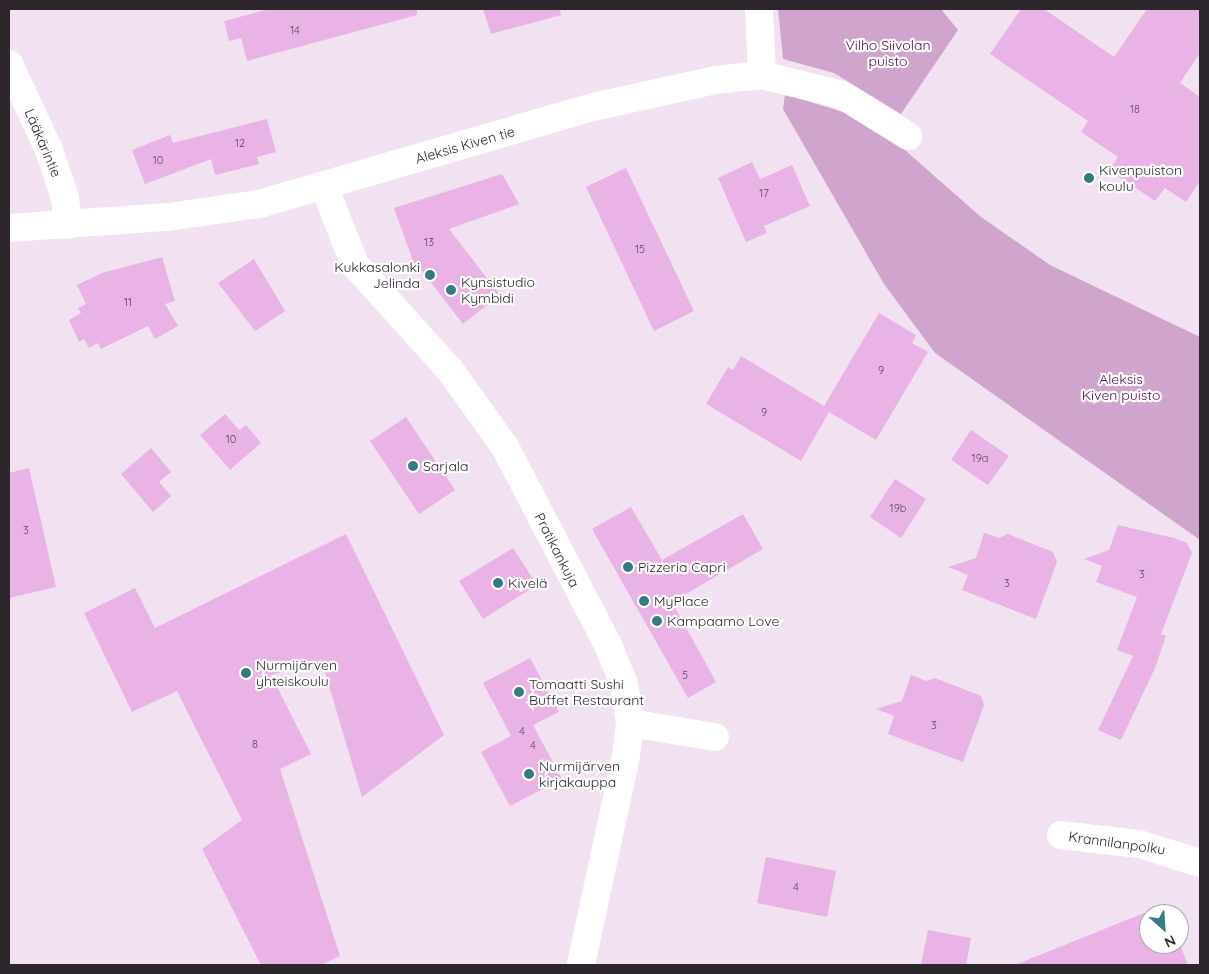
<!DOCTYPE html>
<meta charset="utf-8">
<style>
body{margin:0}
#map{position:relative;width:1209px;height:974px;overflow:hidden;background:#f2e1f1;font-family:Quicksand,sans-serif}
div>[style]{position:absolute}
.green>*{inset:0;background:#d0a5cd}
.building>*{inset:0;background:#e9b3e6}
.minor>*{height:28px;margin:-14px;padding:0 14px;transform-origin:14px;border-radius:14px;background:#fff}
.dots>*{width:14px;height:14px;translate:-50% -50%;box-sizing:border-box;border:2px solid #fff;border-radius:50%}
span{translate:-50% -50%;white-space:nowrap;text-align:center;line-height:1.15;-webkit-text-stroke:4.5px #fff;paint-order:stroke}
.number-label{font-size:11px;color:#5c495a}
.number-label span{-webkit-text-stroke-width:0}
.park-label{font-size:14px;color:#4c0c4c}
.street-label{font-size:14px;color:#2d262c}
.poi-label{font-size:14px;color:#2d262c}
.left{translate:0 -50%;text-align:left}
.right{translate:-100% -50%;text-align:right}
.frame{position:absolute;inset:0;border:10px solid #2d262c;pointer-events:none}
.north{position:absolute;left:1139px;top:904px;width:50px;height:50px;box-sizing:border-box;background:#fff;border:1px solid #aba8ab;border-radius:50%;rotate:154deg;font-size:14px;font-weight:700;line-height:20px;text-align:center;color:#2d262c}
.north::after{content:'';display:block;margin:auto;width:18px;height:22px;background:#327b80;clip-path:polygon(50% 0,100% 100%,50% 72%,0 100%)}
</style>
<div id="map">
<div class="green">
<div style="clip-path:polygon(778px 9px,941px 9px,958px 30px,901px 114px,834px 73px,783px 59px)"></div>
<div style="clip-path:polygon(785px 94px,859px 117px,889px 136px,981px 217px,1050px 265px,1200px 337px,1200px 540px,935px 353px,884px 284px,783px 109px)"></div>
</div>
<div class="building">
<div style="clip-path:polygon(269px 9px,417px 9px,417px 15px,247px 61px,241px 38px,229px 41px,224px 21px)"></div>
<div style="clip-path:polygon(483px 9px,560px 9px,561px 15px,491px 34px)"></div>
<div style="clip-path:polygon(1021px 9px,1044px 9px,1114px 57px,1147px 9px,1200px 9px,1200px 53px,1180px 83px,1200px 97px,1200px 181px,1186px 202px,1165px 188px,1155px 201px,1109px 170px,1118px 157px,1081px 132px,1088px 121px,990px 54px)"></div>
<div style="clip-path:polygon(267px 119px,276px 152px,257px 157px,259px 164px,215px 175px,211px 159px,145px 184px,132px 150px,170px 135px,173px 143px)"></div>
<div style="clip-path:polygon(752px 162px,760px 179px,792px 165px,810px 206px,764px 226px,767px 233px,746px 242px,718px 178px)"></div>
<div style="clip-path:polygon(626px 168px,694px 311px,654px 331px,586px 187px)"></div>
<div style="clip-path:polygon(502px 174px,519px 204px,449px 229px,500px 295px,463px 324px,422px 271px,417px 272px,394px 208px)"></div>
<div style="clip-path:polygon(162px 257px,175px 301px,165px 304px,178px 326px,155px 339px,148px 326px,101px 349px,98px 343px,89px 348px,84px 339px,79px 342px,69px 320px,81px 313px,78px 308px,86px 304px,77px 285px,102px 273px)"></div>
<div style="clip-path:polygon(254px 259px,285px 311px,255px 331px,218px 283px)"></div>
<div style="clip-path:polygon(879px 313px,916px 335px,912px 343px,928px 352px,876px 440px,829px 412px,801px 461px,706px 404px,728px 367px,733px 370px,741px 356px,824px 406px)"></div>
<div style="clip-path:polygon(225px 414px,239px 430px,246px 425px,261px 443px,230px 470px,200px 435px)"></div>
<div style="clip-path:polygon(406px 417px,455px 490px,419px 514px,370px 441px)"></div>
<div style="clip-path:polygon(971px 430px,1009px 456px,988px 485px,951px 460px)"></div>
<div style="clip-path:polygon(151px 448px,171px 472px,159px 482px,171px 496px,153px 512px,121px 474px)"></div>
<div style="clip-path:polygon(29px 468px,56px 587px,9px 598px,9px 473px)"></div>
<div style="clip-path:polygon(895px 479px,926px 499px,901px 538px,870px 517px)"></div>
<div style="clip-path:polygon(631px 507px,662px 560px,743px 514px,763px 549px,672px 602px,716px 682px,688px 698px,592px 529px)"></div>
<div style="clip-path:polygon(1118px 525px,1174px 538px,1187px 543px,1192px 553px,1161px 634px,1166px 636px,1155px 668px,1121px 740px,1098px 730px,1133px 656px,1117px 650px,1137px 597px,1096px 582px,1102px 566px,1084px 559px,1109px 550px)"></div>
<div style="clip-path:polygon(984px 533px,999px 538px,1008px 534px,1053px 552px,1057px 562px,1036px 619px,962px 590px,968px 575px,948px 567px,976px 558px)"></div>
<div style="clip-path:polygon(346px 534px,444px 735px,362px 797px,322px 662px,271px 675px,311px 754px,280px 769px,340px 956px,321px 965px,261px 965px,202px 849px,242px 820px,177px 691px,132px 712px,84px 613px,135px 588px,155px 628px)"></div>
<div style="clip-path:polygon(513px 548px,537px 585px,483px 619px,459px 581px)"></div>
<div style="clip-path:polygon(530px 658px,559px 712px,533px 725px,562px 779px,510px 806px,481px 752px,511px 736px,483px 683px)"></div>
<div style="clip-path:polygon(911px 675px,927px 681px,935px 678px,981px 696px,984px 705px,963px 762px,888px 734px,894px 716px,876px 709px,902px 701px)"></div>
<div style="clip-path:polygon(766px 857px,836px 871px,827px 917px,757px 903px)"></div>
<div style="clip-path:polygon(1164px 905px,1167px 914px,1149px 914px,1149px 944px,1179px 942px,1188px 965px,1015px 965px)"></div>
<div style="clip-path:polygon(928px 930px,971px 938px,966px 965px,921px 965px)"></div>
</div>
<div class="minor">
<div style="left:759px;top:9px;width:66px;rotate:87.4deg"></div>
<div style="left:9px;top:64px;width:95px;rotate:65.1deg"></div>
<div style="left:49px;top:150px;width:51px;rotate:71.6deg"></div>
<div style="left:65px;top:198px;width:27px;rotate:84deg"></div>
<div style="left:324px;top:186px;width:85px;rotate:68.6deg"></div>
<div style="left:355px;top:265px;width:142px;rotate:47.9deg"></div>
<div style="left:450px;top:370px;width:95px;rotate:54.5deg"></div>
<div style="left:505px;top:447px;width:223px;rotate:62.5deg"></div>
<div style="left:608px;top:645px;width:42px;rotate:67.7deg"></div>
<div style="left:624px;top:684px;width:39px;rotate:81deg"></div>
<div style="left:630px;top:723px;width:33px;rotate:97deg"></div>
<div style="left:626px;top:756px;width:214px;rotate:102.2deg"></div>
<div style="left:9px;top:228px;width:159px;rotate:-4deg"></div>
<div style="left:168px;top:217px;width:92px;rotate:-8.1deg"></div>
<div style="left:259px;top:204px;width:348px;rotate:-16.2deg"></div>
<div style="left:593px;top:107px;width:126px;rotate:-12.4deg"></div>
<div style="left:716px;top:80px;width:46px;rotate:-6.2deg"></div>
<div style="left:762px;top:75px;width:82px;rotate:14deg"></div>
<div style="left:842px;top:95px;width:78px;rotate:31.8deg"></div>
<div style="left:630px;top:723px;width:86px;rotate:9.4deg"></div>
<div style="left:1061px;top:835px;width:79px;rotate:6.6deg"></div>
<div style="left:1139px;top:844px;width:64px;rotate:17.3deg"></div>
</div>
<div class="dots">
<div style="left:1089px;top:178px;background:#327b80"></div>
<div style="left:430px;top:275px;background:#327b80"></div>
<div style="left:451px;top:290px;background:#327b80"></div>
<div style="left:413px;top:466px;background:#327b80"></div>
<div style="left:628px;top:567px;background:#327b80"></div>
<div style="left:498px;top:583px;background:#327b80"></div>
<div style="left:644px;top:601px;background:#327b80"></div>
<div style="left:657px;top:621px;background:#327b80"></div>
<div style="left:246px;top:673px;background:#327b80"></div>
<div style="left:519px;top:692px;background:#327b80"></div>
<div style="left:529px;top:774px;background:#327b80"></div>
</div>
<div class="number-label">
<span style="left:295px;top:30px">14</span>
<span style="left:1135px;top:109px">18</span>
<span style="left:240px;top:143px">12</span>
<span style="left:158px;top:160px">10</span>
<span style="left:764px;top:193px">17</span>
<span style="left:429px;top:242px">13</span>
<span style="left:640px;top:249px">15</span>
<span style="left:128px;top:302px">11</span>
<span style="left:881px;top:370px">9</span>
<span style="left:764px;top:412px">9</span>
<span style="left:231px;top:439px">10</span>
<span style="left:980px;top:458px">19a</span>
<span style="left:898px;top:508px">19b</span>
<span style="left:26px;top:530px">3</span>
<span style="left:1142px;top:574px">3</span>
<span style="left:1007px;top:583px">3</span>
<span style="left:685px;top:675px">5</span>
<span style="left:934px;top:725px">3</span>
<span style="left:522px;top:731px">4</span>
<span style="left:255px;top:744px">8</span>
<span style="left:533px;top:745px">4</span>
<span style="left:796px;top:887px">4</span>
</div>
<div class="park-label">
<span style="left:888px;top:53px">Vilho Siivolan<br>puisto</span>
<span style="left:1121px;top:387px">Aleksis<br>Kiven puisto</span>
</div>
<div class="street-label">
<span style="left:43px;top:143px;rotate:67deg">Lääkärintie</span>
<span style="left:465px;top:145px;rotate:-16deg">Aleksis Kiven tie</span>
<span style="left:557px;top:550px;rotate:63deg">Pratikankuja</span>
<span style="left:1117px;top:843px;rotate:8deg">Krannilanpolku</span>
</div>
<div class="poi-label">
<span class="left" style="left:1099px;top:178px">Kivenpuiston<br>koulu</span>
<span class="right" style="left:420px;top:275px">Kukkasalonki<br>Jelinda</span>
<span class="left" style="left:461px;top:290px">Kynsistudio<br>Kymbidi</span>
<span class="left" style="left:423px;top:466px">Sarjala</span>
<span class="left" style="left:638px;top:567px">Pizzeria Capri</span>
<span class="left" style="left:508px;top:583px">Kivelä</span>
<span class="left" style="left:654px;top:601px">MyPlace</span>
<span class="left" style="left:667px;top:621px">Kampaamo Love</span>
<span class="left" style="left:256px;top:673px">Nurmijärven<br>yhteiskoulu</span>
<span class="left" style="left:529px;top:692px">Tomaatti Sushi<br>Buffet Restaurant</span>
<span class="left" style="left:539px;top:774px">Nurmijärven<br>kirjakauppa</span>
</div>
<div class="frame"></div>
<div class="north">N</div>
</div>
